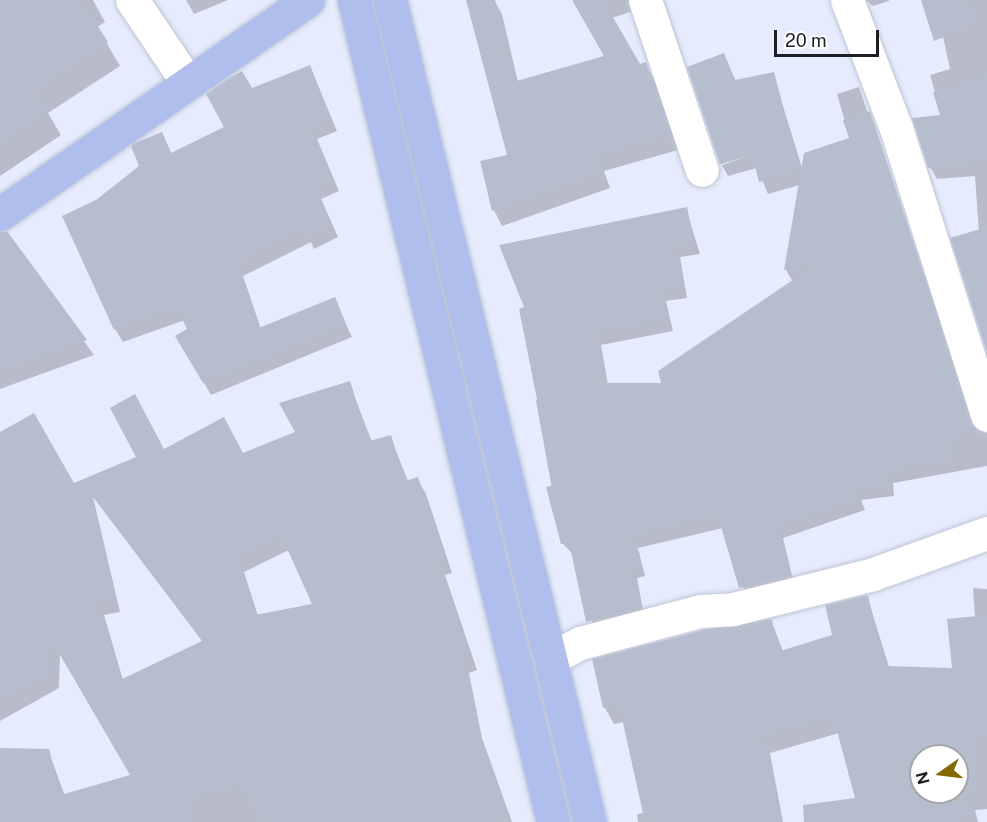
<!DOCTYPE html>
<style>
body{margin:0}
#map{position:relative;width:987px;height:822px;overflow:hidden;background:#e6ecfd;font-family:"Public Sans",sans-serif}
div>[style]{position:absolute}
.shadow>*{inset:0;background:#0003}
.building>*{inset:0;background:#b6bdcd}
.roads{filter:drop-shadow(0 0 2px #bec4d5) drop-shadow(0 0 2px #bec4d5)}
.minor>*{height:33px;margin:-16.5px;padding:0 16.5px;transform-origin:16.5px;border-radius:16.5px;background:#fff}
.major>*{height:33px;margin:-16.5px;padding:0 16.5px;transform-origin:16.5px;border-radius:16.5px;background:#afbeec}
span{translate:-50% -50%;white-space:nowrap;text-align:center;line-height:1.15;-webkit-text-stroke:4.5px #fff;paint-order:stroke}
.north{position:absolute;left:909px;top:744px;width:60px;height:60px;box-sizing:border-box;background:#fff;border:2px solid #a4a5a8;border-radius:50%;rotate:256deg;font-size:16px;font-weight:700;line-height:24px;text-align:center;color:#1c1f25}
.north::after{content:'';display:block;margin:auto;width:21px;height:27px;background:#866802;clip-path:polygon(50% 0,100% 100%,50% 72%,0 100%)}
.scale{position:absolute;left:774px;top:30px;width:105px;height:27px;box-sizing:border-box;border:3px solid #1c1f25;border-top:0;padding-left:8px;font-size:18px;line-height:21px;white-space:nowrap;color:#1c1f25;-webkit-text-stroke:4px #fff;paint-order:stroke}
</style>
<div id="map">
<div class="shadow">
<div style="clip-path:polygon(6px 0,93px 0,105px 22px,97px 27px,120px 66px,48px 113px,61px 135px,0 176px,0 4px)"></div>
<div style="clip-path:polygon(186px 0,228px 0,194px 14px)"></div>
<div style="clip-path:polygon(486px 0,494px 0,502px 14px,518px 82px,606px 57px,573px 0,640px 0,636px 10px,612px 18px,640px 66px,645px 64px,654px 79px,678px 150px,604px 171px,610px 188px,502px 226px,494px 210px,509px 156px)"></div>
<div style="clip-path:polygon(865px 0,889px 0,889px 1px,873px 6px)"></div>
<div style="clip-path:polygon(935px 0,987px 0,987px 348px,975px 176px,937px 179px,930px 167px,942px 116px,930px 75px,950px 69px)"></div>
<div style="clip-path:polygon(723px 55px,736px 81px,773px 74px,803px 171px,850px 139px,837px 94px,859px 87px,973px 426px,987px 433px,987px 466px,893px 483px,894px 496px,861px 500px,865px 510px,783px 538px,795px 588px,747px 600px,723px 528px,638px 548px,645px 576px,637px 578px,645px 620px,595px 633px,573px 554px,562px 543px,536px 401px,686px 209px,700px 254px,680px 257px,687px 298px,666px 301px,673px 331px,601px 345px,608px 385px,663px 384px,793px 282px,786px 270px,800px 185px,768px 194px,757px 168px,728px 176px,722px 165px,759px 152px,721px 164px,689px 68px)"></div>
<div style="clip-path:polygon(310px 67px,337px 131px,317px 139px,339px 191px,321px 199px,338px 237px,314px 249px,311px 242px,243px 276px,261px 329px,334px 299px,352px 337px,211px 395px,177px 336px,189px 329px,185px 320px,123px 342px,115px 329px,96px 202px,141px 166px,162px 133px,172px 155px,226px 128px,251px 90px)"></div>
<div style="clip-path:polygon(11px 240px,94px 355px,0 389px,0 249px)"></div>
<div style="clip-path:polygon(evenodd,349px 383px,372px 442px,390px 436px,408px 481px,417px 479px,426px 494px,452px 573px,445px 575px,477px 670px,469px 673px,482px 738px,512px 822px,0 822px,0 750px,48px 750px,65px 796px,132px 776px,60px 652px,59px 688px,0 721px,0 433px,73px 485px,164px 451px,243px 455px,297px 433px,349px 383px,93px 497px,203px 642px,123px 680px,104px 615px,120px 612px,93px 497px,349px 383px,289px 550px,314px 605px,258px 616px,244px 572px,289px 550px)"></div>
<div style="clip-path:polygon(evenodd,973px 588px,987px 589px,987px 809px,975px 810px,978px 822px,831px 822px,857px 799px,839px 733px,770px 753px,783px 822px,638px 822px,637px 814px,644px 813px,624px 722px,614px 724px,605px 708px,594px 660px,771px 620px,783px 651px,834px 636px,867px 596px,889px 667px,954px 670px,975px 617px,973px 588px,921px 756px,957px 756px,957px 792px,921px 792px,921px 756px)"></div>
</div>
<div class="building">
<div style="clip-path:polygon(0 0,81px 0,108px 42px,35px 91px,49px 111px,0 145px)"></div>
<div style="clip-path:polygon(466px 0,495px 0,513px 82px,604px 56px,572px 0,603px 0,640px 64px,646px 62px,670px 135px,596px 156px,602px 172px,492px 211px,480px 161px,507px 155px)"></div>
<div style="clip-path:polygon(921px 0,968px 0,977px 23px,934px 41px)"></div>
<div style="clip-path:polygon(724px 53px,735px 80px,774px 72px,800px 171px,759px 182px,752px 155px,720px 164px,687px 67px)"></div>
<div style="clip-path:polygon(310px 65px,331px 118px,311px 126px,333px 178px,315px 186px,332px 224px,306px 237px,303px 230px,237px 263px,259px 328px,335px 297px,346px 324px,203px 383px,175px 336px,187px 329px,177px 307px,114px 330px,62px 216px,96px 200px,139px 166px,131px 146px,135px 143px,162px 132px,171px 153px,224px 127px,206px 94px,229px 78px,242px 71px,252px 88px)"></div>
<div style="clip-path:polygon(987px 75px,987px 162px,928px 168px,912px 118px,940px 115px,933px 92px)"></div>
<div style="clip-path:polygon(870px 111px,976px 430px,951px 440px,955px 459px,887px 471px,888px 485px,856px 488px,859px 498px,778px 526px,789px 576px,739px 588px,718px 516px,633px 536px,639px 564px,631px 566px,640px 608px,586px 622px,569px 542px,561px 544px,546px 487px,554px 485px,519px 309px,524px 307px,499px 245px,687px 207px,694px 242px,674px 246px,681px 286px,660px 290px,668px 319px,595px 333px,603px 383px,661px 383px,658px 371px,815px 265px,784px 270px,804px 153px,849px 138px,843px 120px)"></div>
<div style="clip-path:polygon(987px 227px,987px 353px,950px 238px)"></div>
<div style="clip-path:polygon(7px 231px,87px 340px,0 371px,0 232px)"></div>
<div style="clip-path:polygon(evenodd,350px 381px,369px 441px,391px 435px,405px 481px,418px 477px,432px 516px,444px 558px,438px 560px,470px 655px,461px 658px,475px 722px,506px 822px,261px 822px,239px 786px,186px 799px,194px 822px,0 822px,0 748px,49px 749px,61px 795px,130px 775px,52px 641px,51px 672px,0 702px,0 432px,34px 413px,74px 483px,136px 457px,110px 408px,135px 394px,164px 449px,224px 417px,243px 453px,295px 432px,279px 403px,350px 381px,87px 487px,202px 641px,120px 680px,96px 600px,113px 597px,87px 487px,350px 381px,281px 535px,312px 604px,255px 615px,236px 557px,281px 535px)"></div>
<div style="clip-path:polygon(evenodd,868px 595px,884px 666px,952px 668px,947px 619px,987px 615px,987px 737px,975px 736px,980px 793px,967px 794px,974px 816px,953px 822px,804px 822px,803px 805px,855px 798px,833px 716px,762px 737px,779px 822px,645px 822px,619px 705px,603px 708px,592px 659px,703px 630px,772px 619px,777px 652px,832px 635px,825px 605px,868px 595px,921px 756px,957px 756px,957px 792px,921px 792px,921px 756px)"></div>
</div>
<div class="roads">
<div class="minor">
<div style="left:132px;top:0;width:100px;rotate:56deg"></div>
<div style="left:645px;top:0;width:179px;rotate:71.5deg"></div>
<div style="left:847px;top:0;width:137px;rotate:69.1deg"></div>
<div style="left:896px;top:128px;width:301px;rotate:72.4deg"></div>
<div style="left:550px;top:659px;width:34px;rotate:-28deg"></div>
<div style="left:580px;top:643px;width:124px;rotate:-14.9deg"></div>
<div style="left:700px;top:611px;width:33px;rotate:-3deg"></div>
<div style="left:733px;top:609px;width:144px;rotate:-14deg"></div>
<div style="left:873px;top:574px;width:121px;rotate:-19.8deg"></div>
</div>
<div class="major">
<div style="left:354px;top:0;width:846px;rotate:76.39deg"></div>
<div style="left:390px;top:0;width:846px;rotate:76.33deg"></div>
<div style="left:0;top:214px;width:375px;rotate:-34.8deg"></div>
</div>
</div>
<div class="north">N</div>
<div class="scale">20 m</div>
</div>
